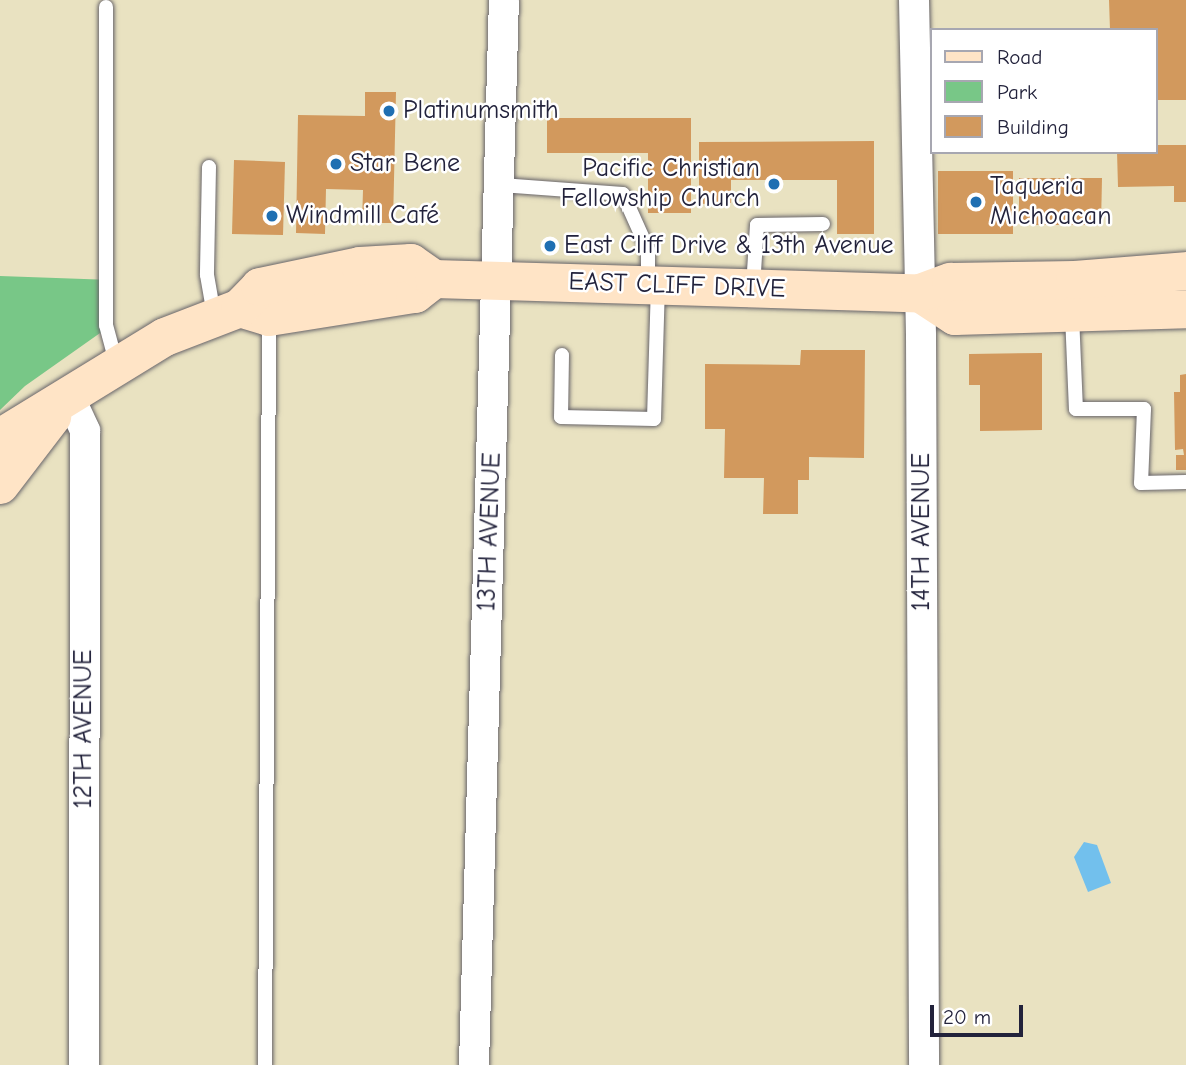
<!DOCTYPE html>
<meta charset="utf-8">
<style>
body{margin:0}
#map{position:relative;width:1186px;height:1065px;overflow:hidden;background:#e9e2c1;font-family:"Comic Neue",sans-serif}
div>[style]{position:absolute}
.green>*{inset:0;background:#78c787}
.water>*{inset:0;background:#72c0ed}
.building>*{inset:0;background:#d2995d}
.roads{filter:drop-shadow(0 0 2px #68656a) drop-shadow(0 0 2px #68656a)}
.lane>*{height:14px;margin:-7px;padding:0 7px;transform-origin:7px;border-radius:7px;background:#fff}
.street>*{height:30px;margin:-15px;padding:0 15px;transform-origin:15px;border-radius:15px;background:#fff}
.secondary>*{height:38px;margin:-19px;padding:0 19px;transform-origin:19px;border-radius:19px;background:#ffe4c6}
.dots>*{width:19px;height:19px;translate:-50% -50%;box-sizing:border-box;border:4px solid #fff;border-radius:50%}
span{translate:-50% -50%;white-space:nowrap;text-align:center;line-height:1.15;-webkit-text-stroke:5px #fff;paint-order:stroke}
.poi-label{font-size:26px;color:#22223b}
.left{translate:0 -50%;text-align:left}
.right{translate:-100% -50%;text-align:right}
.street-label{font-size:26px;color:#22223b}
.legend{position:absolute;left:930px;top:28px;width:228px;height:126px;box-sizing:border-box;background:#fff;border:2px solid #a7a7b1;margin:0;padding:9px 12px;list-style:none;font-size:21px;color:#22223b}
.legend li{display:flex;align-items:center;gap:14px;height:35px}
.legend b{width:35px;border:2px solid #a7a7b1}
.scale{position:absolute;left:930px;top:1005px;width:93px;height:32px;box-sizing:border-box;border:4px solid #22223b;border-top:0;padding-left:9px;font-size:21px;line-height:24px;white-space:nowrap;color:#22223b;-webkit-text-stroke:5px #fff;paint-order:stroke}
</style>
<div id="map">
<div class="green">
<div style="clip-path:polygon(0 276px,112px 280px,110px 326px,25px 386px,0 410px)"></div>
</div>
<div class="water">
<div style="clip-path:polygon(1084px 842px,1097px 845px,1111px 883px,1088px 892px,1074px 857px)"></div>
</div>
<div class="building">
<div style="clip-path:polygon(1109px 0,1186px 0,1186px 100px,1156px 100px,1156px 30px,1110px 30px)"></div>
<div style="clip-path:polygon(365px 92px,396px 92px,393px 223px,362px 223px,363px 190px,326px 189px,325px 234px,296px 233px,298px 115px,365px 116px)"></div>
<div style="clip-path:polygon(547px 118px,691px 118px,691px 213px,648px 213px,648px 153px,547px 153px)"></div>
<div style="clip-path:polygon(874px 141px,874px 234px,837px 234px,837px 180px,731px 180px,731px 203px,699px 204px,699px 142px)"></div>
<div style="clip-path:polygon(1156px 145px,1186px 145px,1186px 202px,1174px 202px,1174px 186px,1118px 187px,1117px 152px,1156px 152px)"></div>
<div style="clip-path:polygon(234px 160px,285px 162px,283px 235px,232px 234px)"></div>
<div style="clip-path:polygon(938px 171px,1013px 171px,1013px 234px,938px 234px)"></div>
<div style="clip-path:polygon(1019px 178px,1102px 178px,1101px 225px,1019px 225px)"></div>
<div style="clip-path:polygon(801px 350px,865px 350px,864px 458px,809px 457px,809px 480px,798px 480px,798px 514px,763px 514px,764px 478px,724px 478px,725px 429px,705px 429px,705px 364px,800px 365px)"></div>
<div style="clip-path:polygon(1042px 353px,1042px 430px,980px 431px,980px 385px,969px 385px,969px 354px)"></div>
<div style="clip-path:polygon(1186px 374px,1186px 470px,1176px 470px,1176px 455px,1184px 455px,1183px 449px,1175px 450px,1174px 392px,1180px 392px,1180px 375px)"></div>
</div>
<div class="roads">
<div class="lane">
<div style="left:106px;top:7px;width:318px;rotate:90deg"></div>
<div style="left:106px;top:325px;width:39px;rotate:75deg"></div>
<div style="left:209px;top:167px;width:108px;rotate:91.1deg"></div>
<div style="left:207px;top:275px;width:41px;rotate:80.1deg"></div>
<div style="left:501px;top:185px;width:122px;rotate:4.2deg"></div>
<div style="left:623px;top:194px;width:61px;rotate:65.9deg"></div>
<div style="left:648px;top:250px;width:32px;rotate:90deg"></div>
<div style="left:753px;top:287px;width:62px;rotate:-86.3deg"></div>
<div style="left:757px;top:225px;width:66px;rotate:-0.9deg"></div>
<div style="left:1072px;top:315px;width:94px;rotate:87.6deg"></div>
<div style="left:1076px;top:409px;width:68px"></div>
<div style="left:1144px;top:409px;width:74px;rotate:92.3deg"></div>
<div style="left:1141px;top:483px;width:45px;rotate:-1.3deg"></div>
<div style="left:562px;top:355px;width:62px;rotate:90.9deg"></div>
<div style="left:561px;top:417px;width:93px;rotate:1.2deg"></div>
<div style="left:654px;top:419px;width:132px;rotate:-88.3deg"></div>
<div style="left:265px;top:1065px;width:748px;rotate:-89.69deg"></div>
</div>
<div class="street">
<div style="left:914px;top:0;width:336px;rotate:88.8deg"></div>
<div style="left:921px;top:336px;width:729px;rotate:89.76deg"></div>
<div style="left:69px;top:396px;width:38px;rotate:65deg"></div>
<div style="left:85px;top:431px;width:634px;rotate:90.09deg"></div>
<div style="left:474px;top:1065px;width:1065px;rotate:-88.39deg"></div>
</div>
<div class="secondary">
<div style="left:920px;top:293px;width:42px;rotate:33.3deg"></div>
<div style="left:955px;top:316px;width:231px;rotate:-1.7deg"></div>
<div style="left:240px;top:308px;width:30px;rotate:17deg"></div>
<div style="left:269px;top:317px;width:148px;rotate:-9deg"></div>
<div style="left:415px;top:294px;width:24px;rotate:-38deg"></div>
<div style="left:0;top:438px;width:193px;rotate:-31.5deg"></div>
<div style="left:165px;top:337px;width:80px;rotate:-21.1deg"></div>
<div style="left:240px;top:308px;width:29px;rotate:-46deg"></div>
<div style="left:260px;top:287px;width:102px;rotate:-11.9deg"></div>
<div style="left:360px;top:266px;width:51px;rotate:-3.4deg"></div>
<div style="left:411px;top:263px;width:28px;rotate:35deg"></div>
<div style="left:434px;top:279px;width:486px;rotate:1.7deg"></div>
<div style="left:920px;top:293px;width:33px;rotate:-20deg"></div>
<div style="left:951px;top:282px;width:124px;rotate:-0.9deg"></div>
<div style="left:1075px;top:280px;width:111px;rotate:-4.6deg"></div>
<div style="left:0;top:485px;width:86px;rotate:-52.6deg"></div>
</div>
</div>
<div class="dots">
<div style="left:389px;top:111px;background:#1f6fb2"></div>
<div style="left:336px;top:164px;background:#1f6fb2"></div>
<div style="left:774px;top:184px;background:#1f6fb2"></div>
<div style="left:976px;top:202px;background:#1f6fb2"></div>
<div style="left:272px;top:216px;background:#1f6fb2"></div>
<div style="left:550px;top:246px;background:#1f6fb2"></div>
</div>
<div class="poi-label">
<span class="left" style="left:403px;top:111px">Platinumsmith</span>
<span class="left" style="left:350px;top:164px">Star Bene</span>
<span class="right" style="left:760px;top:184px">Pacific Christian<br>Fellowship Church</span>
<span class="left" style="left:990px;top:202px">Taqueria<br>Michoacan</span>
<span class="left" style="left:286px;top:216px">Windmill Café</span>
<span class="left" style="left:564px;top:246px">East Cliff Drive &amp; 13th Avenue</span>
</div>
<div class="street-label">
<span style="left:677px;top:286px;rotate:2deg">EAST CLIFF DRIVE</span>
<span style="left:490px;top:532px;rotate:-88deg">13TH AVENUE</span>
<span style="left:922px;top:532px;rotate:-90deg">14TH AVENUE</span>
<span style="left:84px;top:729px;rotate:-90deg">12TH AVENUE</span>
</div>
<ul class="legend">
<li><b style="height:9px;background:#ffe4c6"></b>Road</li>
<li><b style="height:19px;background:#78c787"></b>Park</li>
<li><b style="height:19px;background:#d2995d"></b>Building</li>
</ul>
<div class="scale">20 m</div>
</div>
